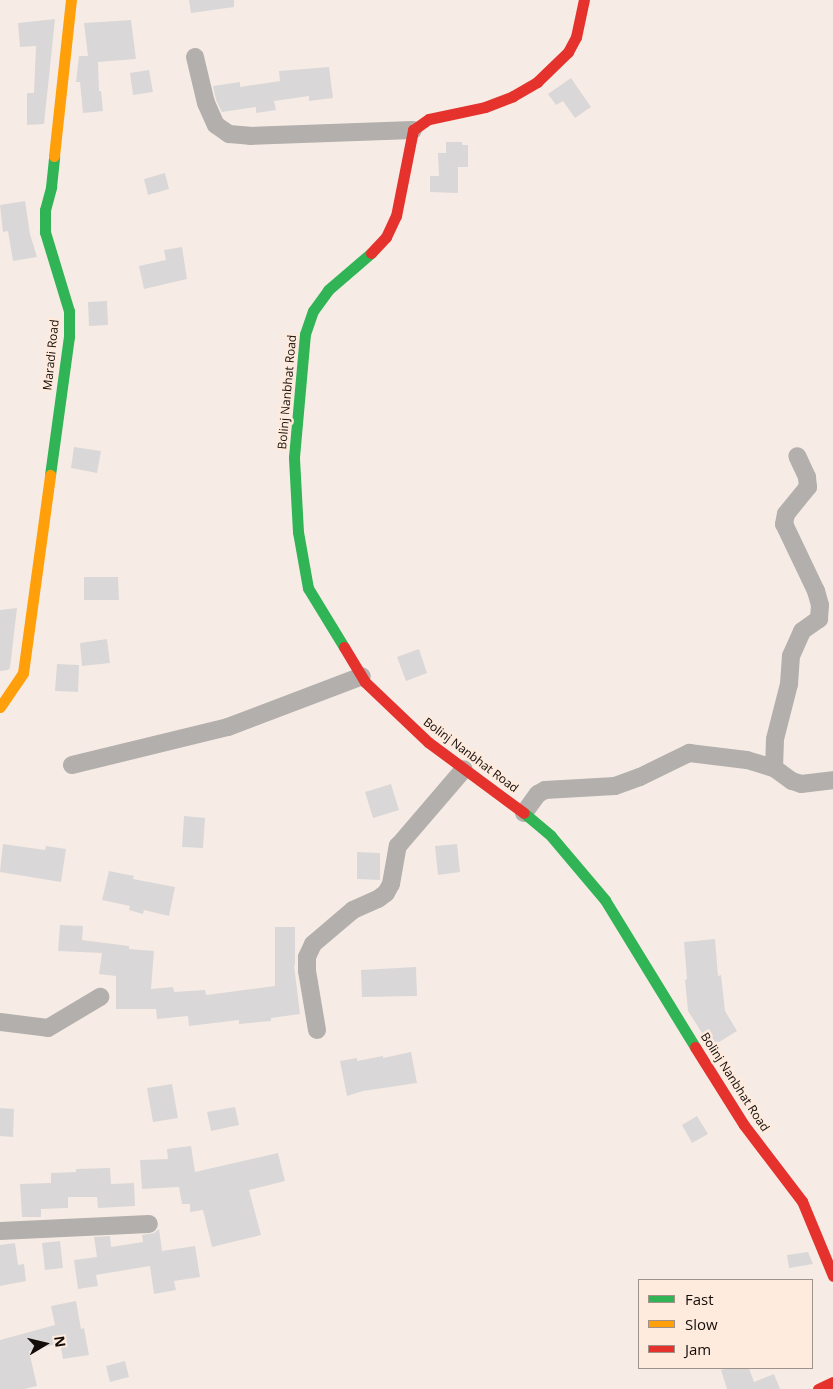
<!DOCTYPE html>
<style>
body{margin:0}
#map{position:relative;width:833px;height:1389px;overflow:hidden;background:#f6ece5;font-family:"Open Sans",sans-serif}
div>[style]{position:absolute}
.building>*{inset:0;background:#dad7d8}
.street>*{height:18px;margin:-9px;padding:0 9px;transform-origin:9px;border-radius:9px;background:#b3afac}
.fast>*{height:11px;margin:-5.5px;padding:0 5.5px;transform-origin:5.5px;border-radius:5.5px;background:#30b455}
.slow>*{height:11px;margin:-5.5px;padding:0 5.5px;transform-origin:5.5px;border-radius:5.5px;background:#ff9f0a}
.jam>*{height:11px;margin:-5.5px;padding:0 5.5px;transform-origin:5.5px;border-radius:5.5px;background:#e5322d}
span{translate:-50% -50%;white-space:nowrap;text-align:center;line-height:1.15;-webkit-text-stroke:5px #feebdd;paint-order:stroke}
.street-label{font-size:12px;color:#130c08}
.legend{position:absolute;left:638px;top:1279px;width:175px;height:90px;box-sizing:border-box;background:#feebdd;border:1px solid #a09288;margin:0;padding:6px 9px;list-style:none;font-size:15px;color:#130c08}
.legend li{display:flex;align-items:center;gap:10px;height:25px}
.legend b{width:25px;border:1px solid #a09288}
.north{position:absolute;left:20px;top:1319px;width:50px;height:50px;-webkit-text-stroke:4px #feebdd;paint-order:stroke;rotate:81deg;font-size:14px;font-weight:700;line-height:20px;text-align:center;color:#130c08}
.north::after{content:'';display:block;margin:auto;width:18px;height:22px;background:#130c08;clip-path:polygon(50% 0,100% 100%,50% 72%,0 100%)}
</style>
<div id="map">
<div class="building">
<div style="clip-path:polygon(189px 0,234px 0,234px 7px,191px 13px)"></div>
<div style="clip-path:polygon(55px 19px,44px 124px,27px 125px,27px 93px,34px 93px,36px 46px,20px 47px,18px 23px)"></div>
<div style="clip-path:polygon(131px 20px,136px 59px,98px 62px,99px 91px,101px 91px,103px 111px,83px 113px,80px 82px,76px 82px,79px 56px,88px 56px,84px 23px)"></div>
<div style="clip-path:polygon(329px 67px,333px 98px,309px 101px,309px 96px,274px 101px,276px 110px,256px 113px,256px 107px,222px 112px,216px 100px,213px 86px,240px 82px,240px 87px,280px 81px,279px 71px)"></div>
<div style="clip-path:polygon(149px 70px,153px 92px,133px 95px,130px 73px)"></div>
<div style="clip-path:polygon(571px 78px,591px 107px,575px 118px,563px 101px,556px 105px,548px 94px)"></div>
<div style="clip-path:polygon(446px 142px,462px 142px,462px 145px,468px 145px,468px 167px,458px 167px,458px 193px,430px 192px,430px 176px,439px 176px,438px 153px,446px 153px)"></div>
<div style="clip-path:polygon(165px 173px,169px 189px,148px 195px,144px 179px)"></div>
<div style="clip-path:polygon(25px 201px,30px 234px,37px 257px,13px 261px,8px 231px,3px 232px,0 205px)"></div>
<div style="clip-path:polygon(182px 247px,187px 279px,144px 289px,139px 266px,166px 260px,164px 250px)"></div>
<div style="clip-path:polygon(107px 301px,108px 325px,89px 326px,88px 302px)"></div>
<div style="clip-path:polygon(74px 447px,101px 451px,97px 473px,71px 468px)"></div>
<div style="clip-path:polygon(84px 577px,118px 577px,119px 600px,84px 600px)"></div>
<div style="clip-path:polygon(17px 608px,10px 668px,8px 670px,0 671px,0 610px)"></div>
<div style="clip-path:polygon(107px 639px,110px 663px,82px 666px,80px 643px)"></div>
<div style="clip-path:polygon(419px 649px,427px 673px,406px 681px,397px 657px)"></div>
<div style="clip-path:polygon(57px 664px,79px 665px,78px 692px,55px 691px)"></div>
<div style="clip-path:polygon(391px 784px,399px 810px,373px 818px,365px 792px)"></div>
<div style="clip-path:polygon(184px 816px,205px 818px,203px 848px,182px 847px)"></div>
<div style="clip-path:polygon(3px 844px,45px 850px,46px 846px,66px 849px,61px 882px,0 872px)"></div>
<div style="clip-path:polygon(457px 844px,460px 872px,438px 875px,435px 846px)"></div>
<div style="clip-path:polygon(357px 852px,380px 853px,380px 880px,357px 879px)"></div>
<div style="clip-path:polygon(109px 871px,134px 876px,133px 879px,175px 887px,169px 916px,144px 910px,143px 914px,129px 910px,130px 906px,102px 900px)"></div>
<div style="clip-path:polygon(60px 925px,83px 926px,82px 940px,129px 946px,129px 949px,154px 951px,151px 989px,173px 987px,174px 992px,205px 990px,206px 995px,275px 986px,275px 927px,295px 927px,295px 965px,294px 965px,300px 1014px,271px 1018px,271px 1021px,239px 1024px,239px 1020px,189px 1026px,188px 1016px,157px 1019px,156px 1009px,116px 1009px,116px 976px,99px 974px,102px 953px,58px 951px)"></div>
<div style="clip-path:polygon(715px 939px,718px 976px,721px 975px,725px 1011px,737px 1031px,711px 1047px,688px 1011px,685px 980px,687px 979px,684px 942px)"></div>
<div style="clip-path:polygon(416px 967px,417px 996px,362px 997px,361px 970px)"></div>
<div style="clip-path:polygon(411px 1052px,417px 1083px,363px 1091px,347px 1096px,340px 1061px,357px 1058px,357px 1061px,383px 1056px,383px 1058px)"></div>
<div style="clip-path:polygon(172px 1084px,178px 1118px,153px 1122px,147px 1088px)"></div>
<div style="clip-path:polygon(235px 1107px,239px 1125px,211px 1131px,207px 1112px)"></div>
<div style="clip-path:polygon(0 1108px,14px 1109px,13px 1137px,0 1136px)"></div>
<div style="clip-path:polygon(697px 1116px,708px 1134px,692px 1143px,682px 1125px)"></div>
<div style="clip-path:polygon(191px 1146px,195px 1172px,278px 1153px,285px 1181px,249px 1190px,261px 1235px,212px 1247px,203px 1210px,190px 1212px,190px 1204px,182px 1204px,179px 1187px,142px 1189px,140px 1160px,168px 1159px,167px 1149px)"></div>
<div style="clip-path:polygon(110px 1168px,111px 1184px,134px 1183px,135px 1206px,98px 1208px,97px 1197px,68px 1197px,68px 1208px,41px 1209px,41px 1217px,22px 1217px,20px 1184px,51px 1183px,51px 1173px,76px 1172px,76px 1169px)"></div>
<div style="clip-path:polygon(159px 1229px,162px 1251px,195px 1246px,200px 1277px,174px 1281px,176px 1290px,154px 1294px,150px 1266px,96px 1275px,98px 1286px,78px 1289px,74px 1260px,97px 1257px,94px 1237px,110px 1236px,111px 1247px,143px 1242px,142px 1235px,154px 1233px)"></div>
<div style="clip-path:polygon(60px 1241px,63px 1268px,45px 1270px,42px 1243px)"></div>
<div style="clip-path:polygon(15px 1243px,18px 1265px,24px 1264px,26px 1281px,0 1286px,0 1245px)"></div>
<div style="clip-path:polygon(808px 1252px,813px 1264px,789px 1268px,787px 1255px)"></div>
<div style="clip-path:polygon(76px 1301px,81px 1329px,84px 1328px,89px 1355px,63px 1359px,60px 1343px,29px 1351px,37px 1386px,24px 1389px,0 1389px,0 1340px,55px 1325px,51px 1306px)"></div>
<div style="clip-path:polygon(125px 1361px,129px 1377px,110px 1382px,106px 1366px)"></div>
<div style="clip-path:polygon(728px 1368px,749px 1368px,754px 1382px,774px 1374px,780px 1389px,727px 1389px,721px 1370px)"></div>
</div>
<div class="street">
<div style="left:195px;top:57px;width:47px;rotate:76.6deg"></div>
<div style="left:206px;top:103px;width:24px;rotate:66deg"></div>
<div style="left:216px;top:125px;width:16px;rotate:35deg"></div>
<div style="left:229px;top:134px;width:21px;rotate:5deg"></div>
<div style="left:250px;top:136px;width:163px;rotate:-2.1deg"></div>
<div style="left:72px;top:765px;width:161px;rotate:-13.7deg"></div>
<div style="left:228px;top:727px;width:143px;rotate:-20.8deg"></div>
<div style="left:774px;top:768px;width:29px;rotate:-88deg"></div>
<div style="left:775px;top:739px;width:57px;rotate:-75.7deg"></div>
<div style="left:789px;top:684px;width:28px;rotate:-86deg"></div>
<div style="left:791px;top:656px;width:27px;rotate:-66deg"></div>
<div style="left:802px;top:631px;width:21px;rotate:-35deg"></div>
<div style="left:819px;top:619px;width:14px;rotate:-86deg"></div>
<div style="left:820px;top:605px;width:15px;rotate:-106deg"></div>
<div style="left:816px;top:591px;width:74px;rotate:-115.5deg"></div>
<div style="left:784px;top:524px;width:10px;rotate:-79deg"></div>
<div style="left:786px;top:514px;width:35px;rotate:-51deg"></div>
<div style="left:808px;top:487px;width:10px;rotate:-96deg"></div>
<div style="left:807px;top:477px;width:23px;rotate:-115deg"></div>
<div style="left:524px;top:813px;width:24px;rotate:-54deg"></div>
<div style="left:538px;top:794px;width:8px;rotate:-30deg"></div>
<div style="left:545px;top:790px;width:70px;rotate:-3.3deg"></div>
<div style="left:615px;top:786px;width:27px;rotate:-20deg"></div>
<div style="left:640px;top:777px;width:55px;rotate:-26.1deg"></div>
<div style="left:689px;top:753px;width:58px;rotate:6.9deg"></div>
<div style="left:747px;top:760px;width:28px;rotate:17deg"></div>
<div style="left:774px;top:768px;width:22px;rotate:36deg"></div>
<div style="left:792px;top:781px;width:9px;rotate:18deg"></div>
<div style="left:801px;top:784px;width:32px;rotate:-7deg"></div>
<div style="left:0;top:1022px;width:48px;rotate:7.1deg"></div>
<div style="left:48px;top:1028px;width:61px;rotate:-30.8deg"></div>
<div style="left:317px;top:1030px;width:60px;rotate:-99.6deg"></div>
<div style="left:307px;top:971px;width:14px;rotate:-90deg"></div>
<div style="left:307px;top:957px;width:14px;rotate:-65deg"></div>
<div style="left:313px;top:944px;width:52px;rotate:-40.4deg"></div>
<div style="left:353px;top:910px;width:27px;rotate:-24deg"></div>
<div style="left:378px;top:899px;width:10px;rotate:-37deg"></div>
<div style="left:386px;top:893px;width:10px;rotate:-61deg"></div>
<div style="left:391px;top:884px;width:39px;rotate:-80deg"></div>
<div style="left:398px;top:846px;width:101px;rotate:-49.4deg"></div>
<div style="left:0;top:1231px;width:149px;rotate:-2.7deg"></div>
</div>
<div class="fast">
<div style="left:50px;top:475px;width:139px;rotate:-82.2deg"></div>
<div style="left:69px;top:337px;width:26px;rotate:-90deg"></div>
<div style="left:69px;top:311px;width:83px;rotate:-106.9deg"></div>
<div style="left:45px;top:232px;width:22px;rotate:-90deg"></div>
<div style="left:45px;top:210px;width:24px;rotate:-75deg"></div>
<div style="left:51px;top:187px;width:31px;rotate:-84deg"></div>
<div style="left:344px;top:647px;width:69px;rotate:-121.4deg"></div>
<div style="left:308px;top:588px;width:57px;rotate:-100.1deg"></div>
<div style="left:298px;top:532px;width:75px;rotate:-93.1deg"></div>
<div style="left:294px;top:457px;width:123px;rotate:-84.9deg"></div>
<div style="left:305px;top:334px;width:24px;rotate:-71deg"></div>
<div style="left:313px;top:311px;width:26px;rotate:-54deg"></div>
<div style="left:328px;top:290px;width:57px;rotate:-40.7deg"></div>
<div style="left:524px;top:813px;width:35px;rotate:40deg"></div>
<div style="left:551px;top:836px;width:84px;rotate:49.8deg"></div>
<div style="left:605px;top:900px;width:172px;rotate:58.5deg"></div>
</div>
<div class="slow">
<div style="left:54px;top:156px;width:157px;rotate:-83.8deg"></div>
<div style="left:0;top:707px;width:41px;rotate:-55.9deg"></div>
<div style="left:23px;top:673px;width:200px;rotate:-82.2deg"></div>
</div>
<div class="jam">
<div style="left:371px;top:253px;width:22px;rotate:-47deg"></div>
<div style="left:386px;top:237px;width:23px;rotate:-65deg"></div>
<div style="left:396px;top:216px;width:88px;rotate:-78.8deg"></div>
<div style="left:413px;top:130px;width:19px;rotate:-35deg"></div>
<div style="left:429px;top:119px;width:57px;rotate:-12.1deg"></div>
<div style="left:485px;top:107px;width:30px;rotate:-21deg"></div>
<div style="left:513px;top:96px;width:28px;rotate:-30deg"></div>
<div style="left:537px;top:82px;width:43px;rotate:-44.1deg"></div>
<div style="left:568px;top:52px;width:17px;rotate:-62deg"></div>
<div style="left:576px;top:37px;width:38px;rotate:-78deg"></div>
<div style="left:344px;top:647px;width:41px;rotate:59deg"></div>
<div style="left:365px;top:682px;width:87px;rotate:43.6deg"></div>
<div style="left:428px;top:742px;width:119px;rotate:36.5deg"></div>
<div style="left:695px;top:1047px;width:92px;rotate:57.9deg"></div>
<div style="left:744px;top:1125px;width:96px;rotate:52.7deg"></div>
<div style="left:802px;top:1201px;width:81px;rotate:67.5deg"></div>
<div style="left:818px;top:1389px;width:17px;rotate:-25deg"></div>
</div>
<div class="street-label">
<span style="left:51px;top:355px;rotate:-84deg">Maradi Road</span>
<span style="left:287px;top:392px;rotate:-85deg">Bolinj Nanbhat Road</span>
<span style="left:471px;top:755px;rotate:37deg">Bolinj Nanbhat Road</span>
<span style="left:735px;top:1082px;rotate:57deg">Bolinj Nanbhat Road</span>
</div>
<ul class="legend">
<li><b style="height:6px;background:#30b455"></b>Fast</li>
<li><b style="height:6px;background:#ff9f0a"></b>Slow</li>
<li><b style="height:6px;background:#e5322d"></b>Jam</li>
</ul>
<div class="north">N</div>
</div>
